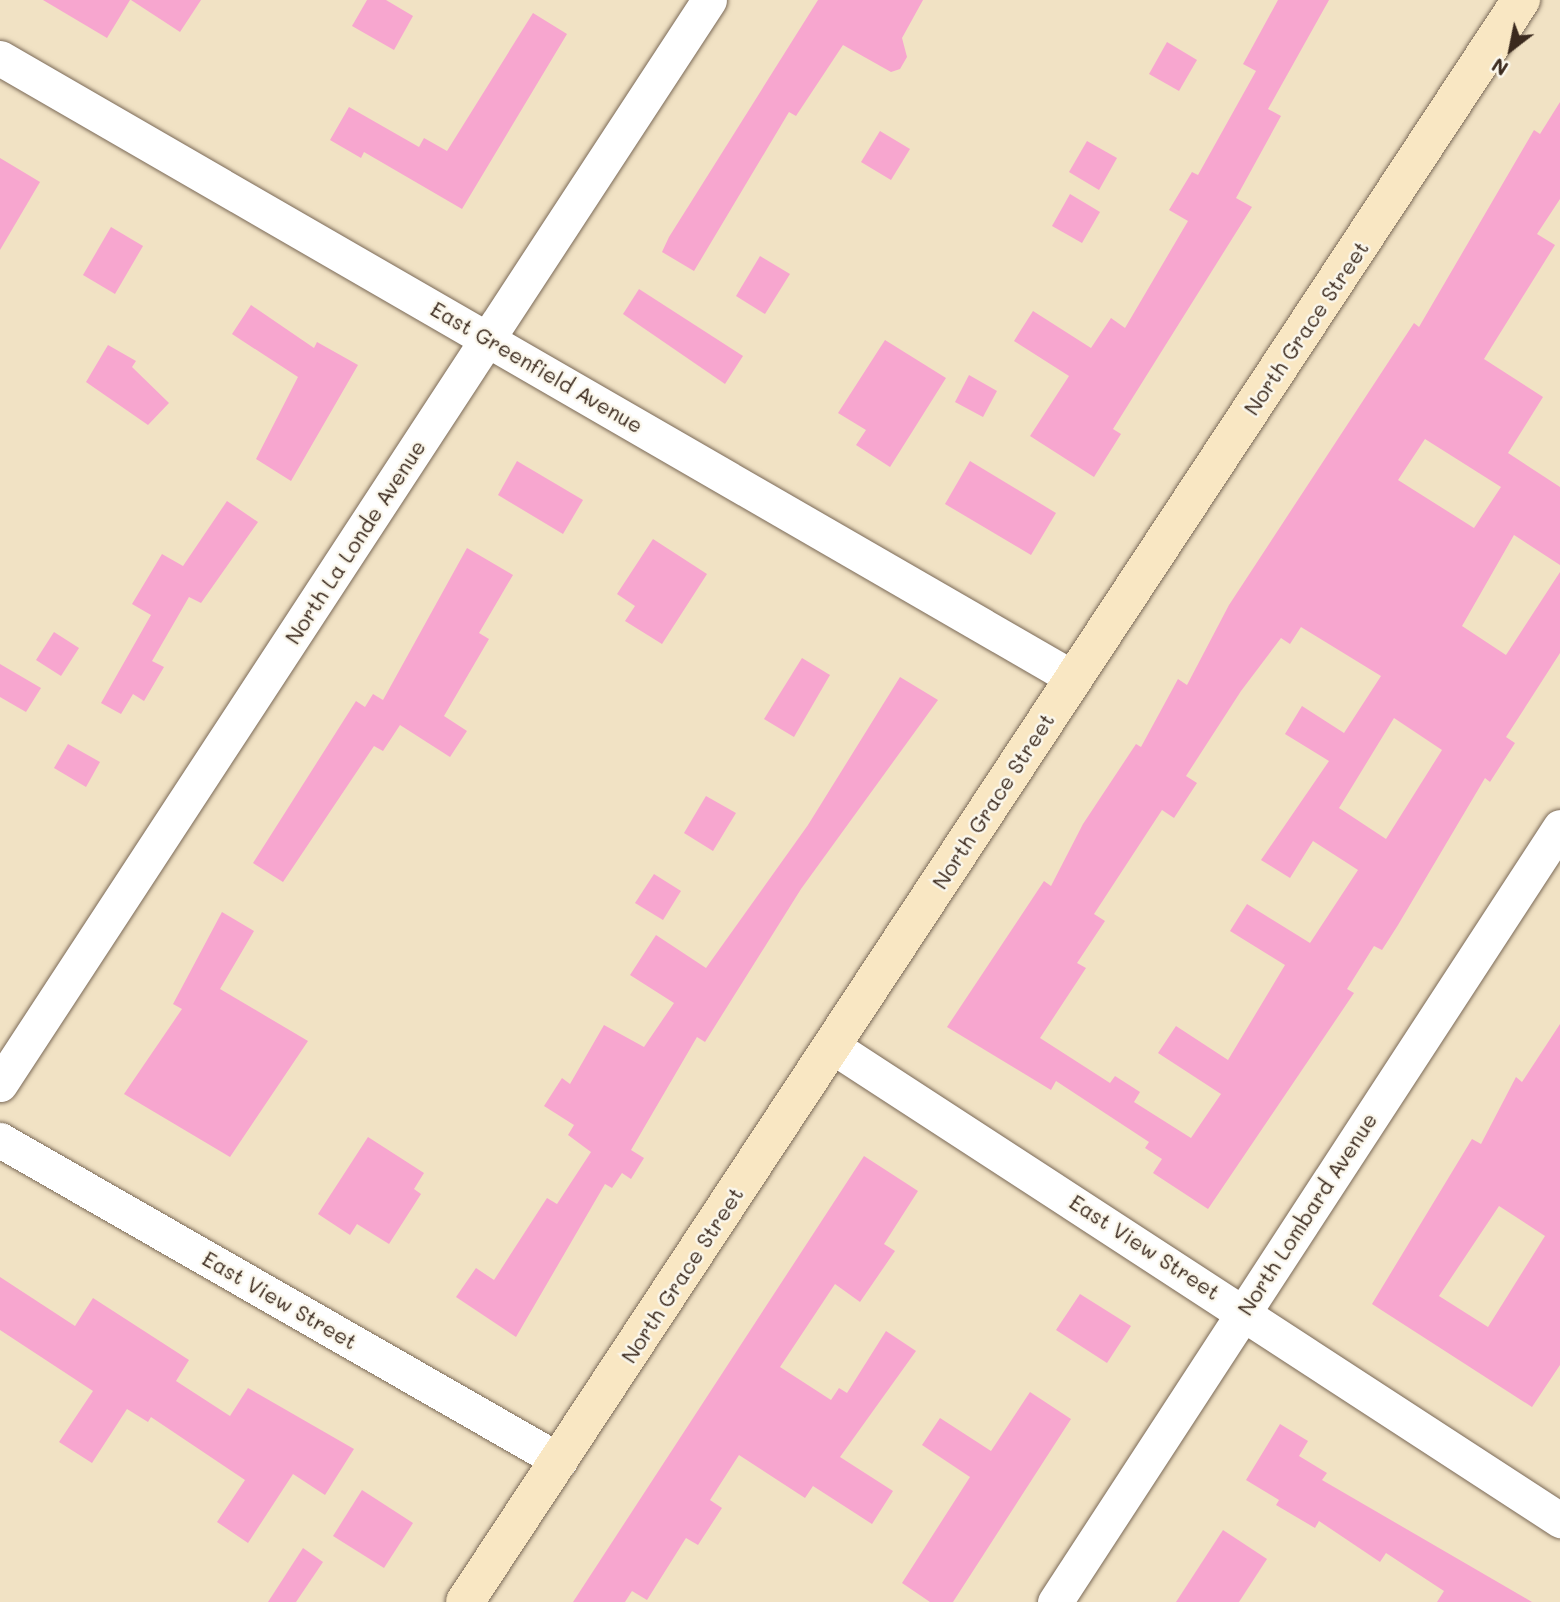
<!DOCTYPE html>
<style>
body{margin:0}
#map{position:relative;width:1560px;height:1602px;overflow:hidden;background:#f1e2c4;font-family:Mali,sans-serif}
div>[style]{position:absolute}
.building>*{inset:0;background:#f7a6cf}
.roads{filter:drop-shadow(0 0 2px #7b6a58) drop-shadow(0 0 2px #7b6a58)}
.street>*{height:35px;margin:-17.5px;padding:0 17.5px;transform-origin:17.5px;border-radius:17.5px;background:#fff}
.secondary>*{height:38px;margin:-19px;padding:0 19px;transform-origin:19px;border-radius:19px;background:#f9e7c3}
span{translate:-50% -50%;white-space:nowrap;text-align:center;line-height:1.15;-webkit-text-stroke:5px #fbf7ec;paint-order:stroke}
.street-label{font-size:21px;color:#3b2a1e}
.north{position:absolute;left:1476px;top:14px;width:70px;height:70px;-webkit-text-stroke:5px #fbf7ec;paint-order:stroke;rotate:212deg;font-size:19px;font-weight:700;line-height:28px;text-align:center;color:#3b2a1e}
.north::after{content:'';display:block;margin:auto;width:24px;height:32px;background:#3b2a1e;clip-path:polygon(50% 0,100% 100%,50% 72%,0 100%)}
</style>
<div id="map">
<div class="building">
<div style="clip-path:polygon(43px 0,130px 0,107px 38px)"></div>
<div style="clip-path:polygon(131px 0,201px 0,180px 32px)"></div>
<div style="clip-path:polygon(367px 0,386px 0,413px 16px,394px 50px,352px 26px)"></div>
<div style="clip-path:polygon(818px 0,923px 0,902px 38px,907px 57px,900px 69px,891px 72px,843px 45px,796px 116px,789px 112px,694px 271px,662px 252px,669px 237px)"></div>
<div style="clip-path:polygon(1278px 0,1329px 0,1268px 109px,1281px 116px,1236px 198px,1252px 207px,1113px 429px,1121px 434px,1094px 477px,1030px 436px,1069px 376px,1014px 341px,1033px 311px,1091px 348px,1111px 318px,1125px 328px,1188px 221px,1169px 210px,1192px 172px,1198px 175px,1256px 71px,1243px 64px)"></div>
<div style="clip-path:polygon(533px 13px,567px 34px,462px 209px,364px 152px,361px 158px,330px 140px,349px 107px,419px 147px,424px 138px,447px 151px)"></div>
<div style="clip-path:polygon(1167px 42px,1197px 60px,1179px 91px,1149px 74px)"></div>
<div style="clip-path:polygon(evenodd,1560px 102px,1560px 199px,1537px 234px,1555px 245px,1484px 359px,1543px 397px,1508px 453px,1560px 487px,1560px 565px,1514px 535px,1462px 626px,1506px 655px,1560px 572px,1560px 653px,1506px 737px,1515px 743px,1490px 782px,1485px 778px,1398px 925px,1382px 950px,1374px 946px,1347px 989px,1354px 993px,1208px 1209px,1153px 1173px,1162px 1159px,1145px 1148px,1149px 1142px,1056px 1081px,1051px 1090px,947px 1027px,1044px 881px,1051px 886px,1083px 824px,1136px 744px,1141px 747px,1178px 679px,1187px 685px,1229px 605px,1414px 323px,1419px 327px,1534px 130px,1540px 134px,1560px 102px,1425px 439px,1501px 487px,1474px 528px,1398px 480px,1425px 439px,1560px 102px,1301px 627px,1381px 676px,1344px 733px,1302px 706px,1285px 734px,1329px 761px,1261px 860px,1290px 878px,1313px 841px,1358px 870px,1310px 943px,1247px 904px,1230px 931px,1285px 965px,1228px 1060px,1176px 1026px,1158px 1053px,1221px 1094px,1191px 1138px,1134px 1102px,1140px 1092px,1115px 1076px,1110px 1083px,1040px 1038px,1086px 968px,1077px 963px,1105px 921px,1094px 914px,1162px 810px,1174px 818px,1197px 783px,1186px 776px,1241px 691px,1281px 638px,1290px 644px,1301px 627px,1560px 102px,1394px 718px,1442px 750px,1386px 839px,1339px 808px,1394px 718px)"></div>
<div style="clip-path:polygon(880px 131px,910px 149px,891px 180px,861px 162px)"></div>
<div style="clip-path:polygon(1087px 141px,1117px 158px,1099px 190px,1069px 172px)"></div>
<div style="clip-path:polygon(0 158px,40px 182px,0 250px)"></div>
<div style="clip-path:polygon(1070px 194px,1100px 212px,1082px 243px,1052px 226px)"></div>
<div style="clip-path:polygon(111px 227px,143px 246px,115px 294px,83px 275px)"></div>
<div style="clip-path:polygon(760px 256px,790px 274px,765px 314px,736px 296px)"></div>
<div style="clip-path:polygon(639px 289px,743px 356px,725px 384px,623px 314px)"></div>
<div style="clip-path:polygon(251px 305px,314px 348px,317px 342px,358px 365px,291px 481px,256px 459px,298px 377px,232px 334px)"></div>
<div style="clip-path:polygon(885px 340px,946px 378px,890px 467px,856px 445px,866px 430px,838px 413px)"></div>
<div style="clip-path:polygon(108px 345px,136px 361px,132px 367px,169px 403px,148px 425px,86px 382px)"></div>
<div style="clip-path:polygon(969px 375px,997px 391px,983px 417px,955px 402px)"></div>
<div style="clip-path:polygon(517px 461px,583px 500px,563px 534px,498px 495px)"></div>
<div style="clip-path:polygon(970px 461px,1056px 513px,1031px 555px,945px 504px)"></div>
<div style="clip-path:polygon(227px 501px,258px 522px,201px 603px,189px 597px,152px 661px,164px 667px,144px 701px,133px 694px,121px 714px,101px 703px,151px 615px,132px 604px,162px 554px,183px 566px)"></div>
<div style="clip-path:polygon(653px 539px,707px 574px,662px 644px,625px 621px,635px 606px,617px 594px)"></div>
<div style="clip-path:polygon(467px 548px,513px 575px,479px 633px,489px 639px,444px 716px,467px 731px,450px 757px,400px 725px,383px 751px,374px 746px,283px 882px,253px 863px,356px 701px,365px 707px,373px 694px,383px 700px)"></div>
<div style="clip-path:polygon(54px 632px,79px 648px,61px 676px,36px 660px)"></div>
<div style="clip-path:polygon(802px 658px,830px 675px,794px 737px,764px 719px)"></div>
<div style="clip-path:polygon(0 664px,41px 688px,26px 712px,0 697px)"></div>
<div style="clip-path:polygon(900px 677px,938px 700px,801px 889px,705px 1042px,697px 1037px,631px 1150px,644px 1158px,631px 1179px,622px 1173px,612px 1188px,605px 1184px,516px 1337px,456px 1297px,476px 1268px,494px 1280px,547px 1198px,557px 1204px,591px 1152px,568px 1135px,574px 1125px,544px 1106px,562px 1078px,570px 1084px,604px 1025px,644px 1047px,674px 1003px,630px 975px,656px 935px,706px 968px,808px 825px)"></div>
<div style="clip-path:polygon(68px 744px,100px 762px,86px 787px,54px 768px)"></div>
<div style="clip-path:polygon(706px 796px,736px 813px,713px 851px,684px 833px)"></div>
<div style="clip-path:polygon(654px 874px,681px 891px,663px 920px,635px 903px)"></div>
<div style="clip-path:polygon(222px 912px,254px 931px,220px 989px,308px 1041px,230px 1157px,124px 1094px,182px 1009px,173px 1004px)"></div>
<div style="clip-path:polygon(evenodd,1560px 1024px,1560px 1365px,1532px 1407px,1372px 1304px,1472px 1139px,1481px 1144px,1516px 1077px,1522px 1082px,1560px 1024px,1499px 1206px,1545px 1236px,1488px 1327px,1439px 1296px,1499px 1206px)"></div>
<div style="clip-path:polygon(368px 1137px,424px 1173px,414px 1189px,421px 1194px,389px 1244px,357px 1224px,350px 1235px,318px 1214px)"></div>
<div style="clip-path:polygon(864px 1156px,918px 1191px,884px 1244px,895px 1251px,860px 1302px,835px 1284px,780px 1367px,831px 1400px,839px 1388px,847px 1393px,886px 1331px,916px 1351px,840px 1457px,893px 1491px,872px 1524px,813px 1486px,805px 1498px,739px 1455px,710px 1500px,722px 1508px,698px 1545px,686px 1538px,647px 1600px,632px 1591px,625px 1602px,573px 1602px)"></div>
<div style="clip-path:polygon(0 1277px,75px 1326px,93px 1298px,189px 1360px,176px 1381px,230px 1416px,248px 1388px,354px 1449px,325px 1495px,293px 1474px,248px 1543px,217px 1522px,245px 1480px,151px 1417px,148px 1422px,127px 1409px,92px 1463px,59px 1442px,93px 1391px,0 1330px)"></div>
<div style="clip-path:polygon(1080px 1294px,1131px 1326px,1107px 1363px,1056px 1330px)"></div>
<div style="clip-path:polygon(1030px 1392px,1071px 1419px,953px 1602px,930px 1602px,902px 1583px,970px 1477px,922px 1445px,940px 1418px,991px 1451px)"></div>
<div style="clip-path:polygon(1280px 1424px,1308px 1441px,1299px 1456px,1327px 1473px,1322px 1480px,1532px 1602px,1437px 1602px,1444px 1591px,1386px 1553px,1380px 1562px,1319px 1521px,1315px 1528px,1276px 1505px,1279px 1500px,1246px 1480px)"></div>
<div style="clip-path:polygon(362px 1490px,413px 1523px,384px 1568px,333px 1536px)"></div>
<div style="clip-path:polygon(1223px 1530px,1267px 1559px,1239px 1602px,1176px 1602px)"></div>
<div style="clip-path:polygon(303px 1548px,323px 1562px,296px 1602px,268px 1602px)"></div>
</div>
<div class="roads">
<div class="street">
<div style="left:0;top:58px;width:1239px;rotate:30.02deg"></div>
<div style="left:832px;top:1046px;width:869px;rotate:33.07deg"></div>
<div style="left:0;top:1084px;width:1295px;rotate:-56.81deg"></div>
<div style="left:0;top:1140px;width:645px;rotate:29.82deg"></div>
<div style="left:1055px;top:1602px;width:925px;rotate:-56.91deg"></div>
</div>
<div class="secondary">
<div style="left:465px;top:1602px;width:1919px;rotate:-56.61deg"></div>
</div>
</div>
<div class="street-label">
<span style="left:1306px;top:328px;rotate:-56deg">North Grace Street</span>
<span style="left:537px;top:367px;rotate:30deg">East Greenfield Avenue</span>
<span style="left:355px;top:542px;rotate:-57deg">North La Londe Avenue</span>
<span style="left:993px;top:801px;rotate:-57deg">North Grace Street</span>
<span style="left:1307px;top:1214px;rotate:-57deg">North Lombard Avenue</span>
<span style="left:1145px;top:1247px;rotate:33deg">East View Street</span>
<span style="left:682px;top:1275px;rotate:-57deg">North Grace Street</span>
<span style="left:280px;top:1300px;rotate:30deg">East View Street</span>
</div>
<div class="north">N</div>
</div>
